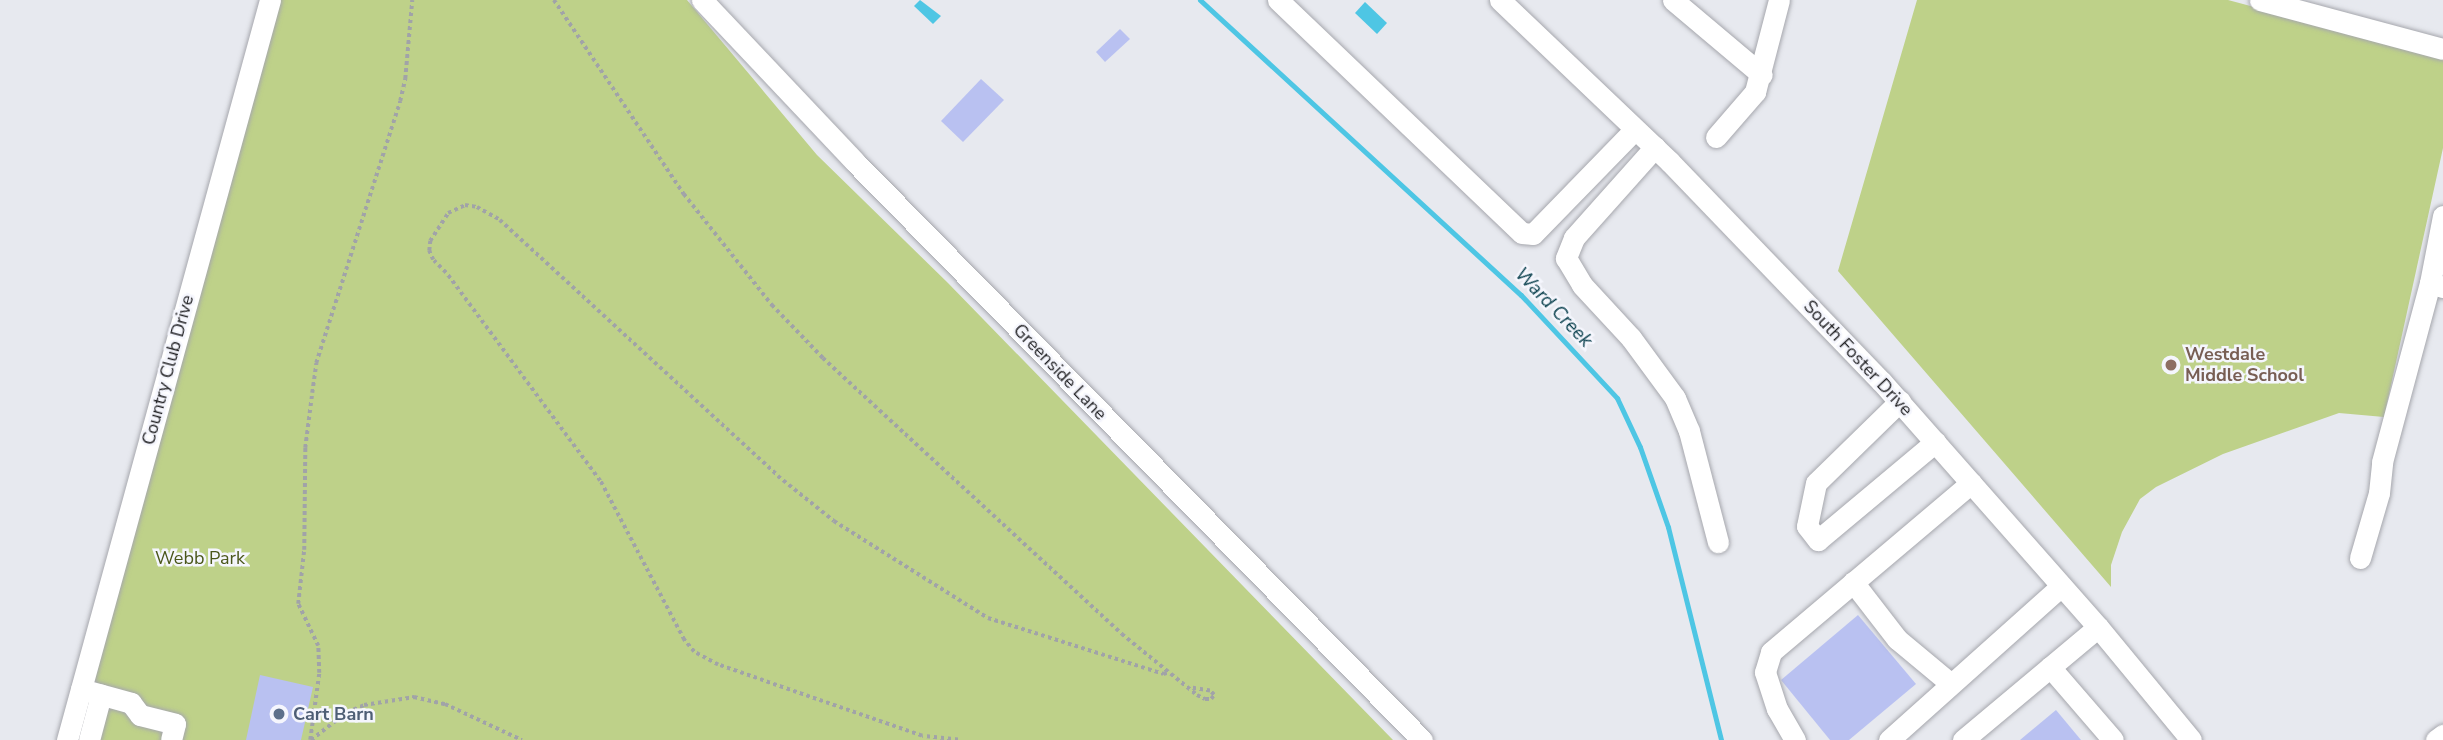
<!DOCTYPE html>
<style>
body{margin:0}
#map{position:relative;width:2443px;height:740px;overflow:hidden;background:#e7e9ef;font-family:"Nunito Sans",sans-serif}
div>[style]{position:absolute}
.green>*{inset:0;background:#bed189}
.water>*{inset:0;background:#4ec6e4}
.stream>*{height:5px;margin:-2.5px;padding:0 2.5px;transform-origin:2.5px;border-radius:2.5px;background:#4ec6e4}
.building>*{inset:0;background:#b9c1f1}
.path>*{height:3.5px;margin-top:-1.75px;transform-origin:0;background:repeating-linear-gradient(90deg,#a1a3a8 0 3.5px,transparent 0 7px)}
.roads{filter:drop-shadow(0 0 2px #a6a7ad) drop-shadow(0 0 2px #a6a7ad)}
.minor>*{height:21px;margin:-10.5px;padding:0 10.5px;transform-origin:10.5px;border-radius:10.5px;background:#fff}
.dots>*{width:19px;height:19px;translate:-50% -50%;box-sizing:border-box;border:4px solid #f5f6fd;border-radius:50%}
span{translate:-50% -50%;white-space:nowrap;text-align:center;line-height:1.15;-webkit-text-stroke:5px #f5f6fd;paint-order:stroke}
.education-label{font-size:18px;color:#785e54;font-weight:700}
.left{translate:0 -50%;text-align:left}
.street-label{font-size:18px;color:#202023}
.park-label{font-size:18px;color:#4a571a}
.service-label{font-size:18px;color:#4e5e75;font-weight:700}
.water-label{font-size:19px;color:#0b414e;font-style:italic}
</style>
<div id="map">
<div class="green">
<div style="clip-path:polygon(269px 0,687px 0,817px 155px,948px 283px,1393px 740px,66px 740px)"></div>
<div style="clip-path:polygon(1917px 0,2228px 0,2443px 57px,2443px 148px,2384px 417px,2339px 413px,2223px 454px,2156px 487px,2140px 499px,2122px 532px,2111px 565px,2111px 587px,1838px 271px)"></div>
</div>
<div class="water">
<div style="clip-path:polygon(920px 0,941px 16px,933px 24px,914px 6px)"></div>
<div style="clip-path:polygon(1365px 2px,1387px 23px,1377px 34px,1355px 13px)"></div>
</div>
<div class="stream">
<div style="left:1200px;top:0;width:436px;rotate:42.6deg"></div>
<div style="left:1521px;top:295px;width:141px;rotate:47deg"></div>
<div style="left:1617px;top:398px;width:54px;rotate:64.9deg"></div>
<div style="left:1640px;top:447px;width:85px;rotate:70.7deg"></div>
<div style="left:1668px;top:527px;width:219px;rotate:76deg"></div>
</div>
<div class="building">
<div style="clip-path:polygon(1120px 29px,1130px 39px,1105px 62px,1096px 52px)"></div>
<div style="clip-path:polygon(981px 79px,1004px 100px,963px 142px,941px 121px)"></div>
<div style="clip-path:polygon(1858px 615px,1916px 684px,1849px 740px,1830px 740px,1781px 680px)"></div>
<div style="clip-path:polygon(260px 675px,313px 687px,301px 740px,246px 740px)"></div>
<div style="clip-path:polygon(2056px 710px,2081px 740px,2020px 740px)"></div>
</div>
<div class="path">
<div style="left:554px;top:0;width:234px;rotate:56.2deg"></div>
<div style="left:684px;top:194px;width:142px;rotate:51.6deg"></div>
<div style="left:772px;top:305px;width:74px;rotate:46.1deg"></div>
<div style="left:823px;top:358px;width:407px;rotate:42.7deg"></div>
<div style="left:1122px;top:634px;width:97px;rotate:39.1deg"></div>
<div style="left:1197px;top:695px;width:9px;rotate:27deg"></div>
<div style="left:1205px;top:699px;width:6px"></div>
<div style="left:1211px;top:699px;width:5px;rotate:-53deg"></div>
<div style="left:1214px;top:695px;width:6px;rotate:-135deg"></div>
<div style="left:1210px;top:691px;width:19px;rotate:-171deg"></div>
<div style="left:310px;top:740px;width:68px;rotate:-82.3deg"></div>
<div style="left:319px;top:673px;width:27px;rotate:-92deg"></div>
<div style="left:318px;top:646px;width:47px;rotate:-115.5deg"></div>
<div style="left:298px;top:604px;width:54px;rotate:-83.7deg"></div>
<div style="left:304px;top:550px;width:102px;rotate:-89.4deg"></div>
<div style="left:305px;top:448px;width:55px;rotate:-82.7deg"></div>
<div style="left:312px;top:393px;width:30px;rotate:-82deg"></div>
<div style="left:316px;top:363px;width:275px;rotate:-72.2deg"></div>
<div style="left:400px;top:101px;width:23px;rotate:-77deg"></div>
<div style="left:405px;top:79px;width:79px;rotate:-84.9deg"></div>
<div style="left:311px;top:740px;width:46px;rotate:-37.9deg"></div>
<div style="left:347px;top:712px;width:18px;rotate:-22deg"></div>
<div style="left:364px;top:705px;width:51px;rotate:-9.1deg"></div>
<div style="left:414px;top:697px;width:32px;rotate:13deg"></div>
<div style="left:445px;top:704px;width:85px;rotate:25.1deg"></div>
<div style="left:958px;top:740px;width:36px;rotate:-174deg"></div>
<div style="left:922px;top:736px;width:216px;rotate:-160.8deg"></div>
<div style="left:718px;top:665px;width:27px;rotate:-152deg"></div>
<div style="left:694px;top:652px;width:16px;rotate:-130deg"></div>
<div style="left:684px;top:640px;width:180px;rotate:-117.8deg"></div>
<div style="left:600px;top:481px;width:259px;rotate:-126.5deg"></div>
<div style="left:446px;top:273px;width:18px;rotate:-135deg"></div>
<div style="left:433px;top:260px;width:10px;rotate:-114deg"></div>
<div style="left:429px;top:251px;width:10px;rotate:-84deg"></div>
<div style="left:430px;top:241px;width:33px;rotate:-57deg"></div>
<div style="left:448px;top:213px;width:19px;rotate:-25deg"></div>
<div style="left:465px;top:205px;width:12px;rotate:9deg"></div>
<div style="left:477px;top:207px;width:26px;rotate:29deg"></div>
<div style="left:500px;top:220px;width:378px;rotate:42.6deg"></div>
<div style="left:778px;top:476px;width:72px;rotate:38.8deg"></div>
<div style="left:834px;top:521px;width:182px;rotate:32.2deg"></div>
<div style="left:988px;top:618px;width:184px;rotate:17.7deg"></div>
<div style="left:1163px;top:674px;width:7px;rotate:-16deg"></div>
</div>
<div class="roads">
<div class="minor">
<div style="left:702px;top:0;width:221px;rotate:46.6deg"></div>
<div style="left:854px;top:161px;width:811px;rotate:45.55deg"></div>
<div style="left:1278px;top:0;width:337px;rotate:43.7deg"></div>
<div style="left:1522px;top:233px;width:11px;rotate:5deg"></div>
<div style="left:1533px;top:234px;width:146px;rotate:-45.8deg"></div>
<div style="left:1500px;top:0;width:235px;rotate:43.6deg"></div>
<div style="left:1670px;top:162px;width:304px;rotate:46.1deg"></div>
<div style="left:1881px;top:381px;width:328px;rotate:48.6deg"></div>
<div style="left:2098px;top:627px;width:146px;rotate:50.5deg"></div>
<div style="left:1673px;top:0;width:116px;rotate:40.1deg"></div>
<div style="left:2260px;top:0;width:189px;rotate:15deg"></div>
<div style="left:1716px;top:137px;width:60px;rotate:-49.1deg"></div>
<div style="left:1755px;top:92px;width:95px;rotate:-75.4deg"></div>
<div style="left:1655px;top:147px;width:122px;rotate:131.7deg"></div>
<div style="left:1574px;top:238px;width:22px;rotate:112deg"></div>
<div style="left:1566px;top:258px;width:31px;rotate:59deg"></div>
<div style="left:1582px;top:285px;width:72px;rotate:47.2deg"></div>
<div style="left:1631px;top:338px;width:74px;rotate:53.7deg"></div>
<div style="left:1675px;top:398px;width:36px;rotate:67deg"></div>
<div style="left:1689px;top:431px;width:115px;rotate:75.4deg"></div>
<div style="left:2443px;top:216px;width:68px;rotate:101deg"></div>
<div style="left:2430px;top:283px;width:14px;rotate:17deg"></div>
<div style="left:1900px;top:401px;width:117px;rotate:135.7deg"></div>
<div style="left:1816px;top:483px;width:44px;rotate:101.8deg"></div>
<div style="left:1807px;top:526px;width:18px;rotate:52deg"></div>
<div style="left:1818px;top:540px;width:153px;rotate:-39.9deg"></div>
<div style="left:2360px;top:558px;width:68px;rotate:-73.7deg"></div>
<div style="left:2379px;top:493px;width:31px;rotate:-84deg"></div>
<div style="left:2382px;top:462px;width:185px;rotate:-75deg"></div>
<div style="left:1853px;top:582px;width:72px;rotate:52.3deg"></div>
<div style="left:1897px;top:639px;width:70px;rotate:39.8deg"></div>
<div style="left:2050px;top:667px;width:96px;rotate:49.2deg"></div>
<div style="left:81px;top:689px;width:52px;rotate:15.6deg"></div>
<div style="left:131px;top:703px;width:15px;rotate:53deg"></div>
<div style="left:140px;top:715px;width:36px;rotate:14deg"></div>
<div style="left:175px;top:724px;width:16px;rotate:104deg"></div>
<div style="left:67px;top:740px;width:767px;rotate:-74.66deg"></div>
<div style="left:89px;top:740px;width:47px;rotate:-75.1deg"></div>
<div style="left:1795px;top:740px;width:36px;rotate:-120deg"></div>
<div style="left:1777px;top:709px;width:39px;rotate:-108deg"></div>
<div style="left:1765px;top:672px;width:21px;rotate:-73deg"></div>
<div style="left:1771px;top:652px;width:262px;rotate:-40.2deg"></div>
<div style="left:1889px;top:740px;width:231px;rotate:-41.8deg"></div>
<div style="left:1963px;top:740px;width:176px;rotate:-39.9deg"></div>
<div style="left:2436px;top:740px;width:9px;rotate:-36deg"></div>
</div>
</div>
<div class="dots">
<div style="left:2171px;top:365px;background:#8d6e63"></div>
<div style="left:279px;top:714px;background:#5c6f8a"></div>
</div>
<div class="education-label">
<span class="left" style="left:2185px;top:365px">Westdale<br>Middle School</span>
</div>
<div class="street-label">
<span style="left:1858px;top:358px;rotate:47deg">South Foster Drive</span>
<span style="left:168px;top:370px;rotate:-75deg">Country Club Drive</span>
<span style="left:1060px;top:372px;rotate:46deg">Greenside Lane</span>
</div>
<div class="park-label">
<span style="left:200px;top:558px">Webb Park</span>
</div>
<div class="service-label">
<span class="left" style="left:293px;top:714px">Cart Barn</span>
</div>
<div class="water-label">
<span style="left:1553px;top:308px;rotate:46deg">Ward Creek</span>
</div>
</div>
